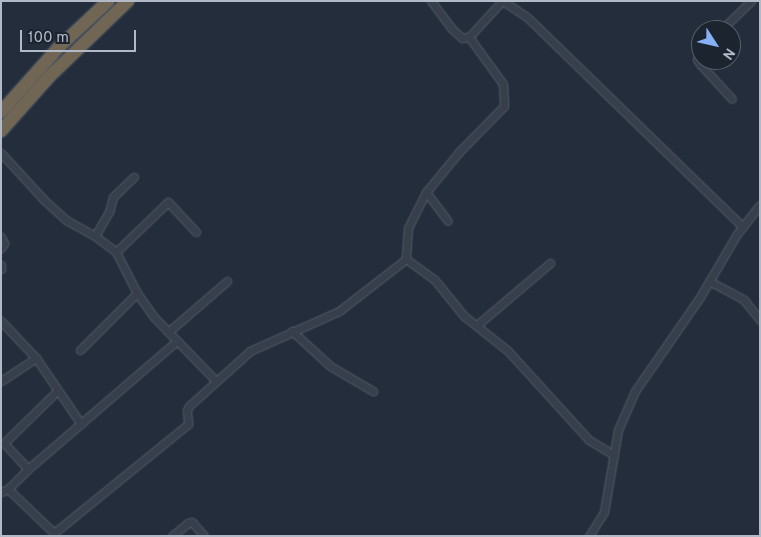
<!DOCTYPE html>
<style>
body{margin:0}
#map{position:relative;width:761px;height:537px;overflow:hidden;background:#232d3b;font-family:Overpass,sans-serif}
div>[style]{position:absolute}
.roads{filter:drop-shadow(0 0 1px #555d69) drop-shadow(0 0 1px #555d69)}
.street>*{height:7px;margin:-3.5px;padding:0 3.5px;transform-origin:3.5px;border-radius:3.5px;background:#363f4b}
.highway>*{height:12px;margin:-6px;padding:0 6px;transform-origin:6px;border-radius:6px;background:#716654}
span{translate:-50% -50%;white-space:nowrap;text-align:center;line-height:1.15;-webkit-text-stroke:4.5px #1c2430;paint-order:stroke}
.frame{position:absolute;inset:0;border:2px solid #b2bac7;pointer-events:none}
.north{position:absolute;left:691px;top:20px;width:50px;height:50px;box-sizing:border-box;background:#1c2430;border:1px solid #58606c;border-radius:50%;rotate:125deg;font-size:14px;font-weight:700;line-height:20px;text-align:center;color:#b2bac7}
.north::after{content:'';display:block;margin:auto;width:18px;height:22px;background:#87b1f7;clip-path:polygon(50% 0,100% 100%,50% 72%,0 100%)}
.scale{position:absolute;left:20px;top:30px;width:116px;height:22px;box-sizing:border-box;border:2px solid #b2bac7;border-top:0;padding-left:6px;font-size:15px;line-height:18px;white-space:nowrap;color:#b2bac7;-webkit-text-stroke:4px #1c2430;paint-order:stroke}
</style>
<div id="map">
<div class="roads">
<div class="street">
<div style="left:431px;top:1px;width:34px;rotate:53deg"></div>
<div style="left:451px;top:28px;width:15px;rotate:42deg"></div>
<div style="left:462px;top:38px;width:7px;rotate:-8deg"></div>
<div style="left:469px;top:37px;width:49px;rotate:-47.5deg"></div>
<div style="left:503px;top:1px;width:29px;rotate:34deg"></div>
<div style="left:527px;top:17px;width:301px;rotate:44.2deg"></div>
<div style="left:721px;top:30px;width:42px;rotate:-44deg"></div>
<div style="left:469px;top:37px;width:58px;rotate:54.1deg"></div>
<div style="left:503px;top:84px;width:22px;rotate:87deg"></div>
<div style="left:504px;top:106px;width:64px;rotate:134.4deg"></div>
<div style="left:459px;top:152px;width:52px;rotate:129.5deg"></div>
<div style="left:426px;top:192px;width:40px;rotate:116.6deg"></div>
<div style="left:408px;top:228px;width:31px;rotate:94deg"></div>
<div style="left:406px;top:259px;width:34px;rotate:36deg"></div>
<div style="left:434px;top:279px;width:48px;rotate:51deg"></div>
<div style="left:464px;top:316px;width:56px;rotate:38.5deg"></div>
<div style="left:508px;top:351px;width:120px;rotate:47.7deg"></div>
<div style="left:589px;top:440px;width:29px;rotate:31deg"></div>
<div style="left:701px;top:49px;width:11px;rotate:112deg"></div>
<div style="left:697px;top:59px;width:6px;rotate:59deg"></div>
<div style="left:700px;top:64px;width:47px;rotate:47.6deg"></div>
<div style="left:1px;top:153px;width:64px;rotate:47.5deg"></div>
<div style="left:44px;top:200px;width:30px;rotate:42deg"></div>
<div style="left:66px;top:220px;width:33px;rotate:29deg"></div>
<div style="left:95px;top:236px;width:26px;rotate:37deg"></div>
<div style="left:116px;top:252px;width:46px;rotate:62.9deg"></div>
<div style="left:137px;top:293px;width:29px;rotate:55deg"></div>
<div style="left:154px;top:317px;width:89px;rotate:45.9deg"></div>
<div style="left:426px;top:192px;width:36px;rotate:53deg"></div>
<div style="left:95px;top:236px;width:28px;rotate:-60deg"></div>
<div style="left:109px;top:212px;width:16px;rotate:-75deg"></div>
<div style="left:113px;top:197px;width:29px;rotate:-44deg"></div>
<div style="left:1px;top:237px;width:7px;rotate:63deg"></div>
<div style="left:4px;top:243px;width:6px;rotate:121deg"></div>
<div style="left:116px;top:252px;width:72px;rotate:-43.9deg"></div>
<div style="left:168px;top:202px;width:41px;rotate:47deg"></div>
<div style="left:1px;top:265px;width:4px;rotate:90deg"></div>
<div style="left:709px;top:281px;width:40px;rotate:28deg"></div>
<div style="left:744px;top:300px;width:26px;rotate:51deg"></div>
<div style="left:1px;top:321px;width:51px;rotate:46.6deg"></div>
<div style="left:36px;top:358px;width:80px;rotate:55.7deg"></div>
<div style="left:477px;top:325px;width:96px;rotate:-40.3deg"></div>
<div style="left:292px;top:331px;width:52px;rotate:42.6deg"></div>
<div style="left:330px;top:366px;width:50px;rotate:30.2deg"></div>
<div style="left:168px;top:332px;width:78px;rotate:-40.8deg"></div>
<div style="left:80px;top:350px;width:81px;rotate:-45deg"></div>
<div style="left:1px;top:381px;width:42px;rotate:-33.3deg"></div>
<div style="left:28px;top:469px;width:35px;rotate:-133deg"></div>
<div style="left:4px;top:443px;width:74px;rotate:-44.5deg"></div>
<div style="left:8px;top:489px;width:28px;rotate:-45deg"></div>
<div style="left:28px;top:469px;width:196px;rotate:-40.7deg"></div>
<div style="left:1px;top:492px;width:8px;rotate:-23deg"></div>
<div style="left:8px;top:489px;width:64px;rotate:43.7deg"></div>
<div style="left:54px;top:533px;width:173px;rotate:-39.1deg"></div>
<div style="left:188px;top:424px;width:14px;rotate:-94deg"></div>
<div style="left:187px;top:410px;width:4px;rotate:-63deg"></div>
<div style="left:189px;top:406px;width:82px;rotate:-42deg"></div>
<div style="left:250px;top:351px;width:98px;rotate:-24.2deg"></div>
<div style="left:339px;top:311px;width:85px;rotate:-37.8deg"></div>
<div style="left:172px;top:536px;width:21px;rotate:-39deg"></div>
<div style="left:188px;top:523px;width:4px;rotate:-14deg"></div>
<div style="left:192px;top:522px;width:18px;rotate:49deg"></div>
<div style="left:589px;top:536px;width:28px;rotate:-58deg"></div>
<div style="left:604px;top:512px;width:83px;rotate:-80.3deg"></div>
<div style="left:618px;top:430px;width:43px;rotate:-66.4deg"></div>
<div style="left:635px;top:391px;width:114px;rotate:-55.3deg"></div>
<div style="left:700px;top:297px;width:73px;rotate:-59.6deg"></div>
<div style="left:737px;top:234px;width:37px;rotate:-52deg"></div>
</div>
<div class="highway">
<div style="left:1px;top:112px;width:86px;rotate:-48.3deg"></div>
<div style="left:58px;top:48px;width:69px;rotate:-43.2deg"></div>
<div style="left:1px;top:131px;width:72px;rotate:-48.4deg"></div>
<div style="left:49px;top:77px;width:110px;rotate:-43.9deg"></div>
</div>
</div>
<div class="frame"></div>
<div class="north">N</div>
<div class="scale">100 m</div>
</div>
